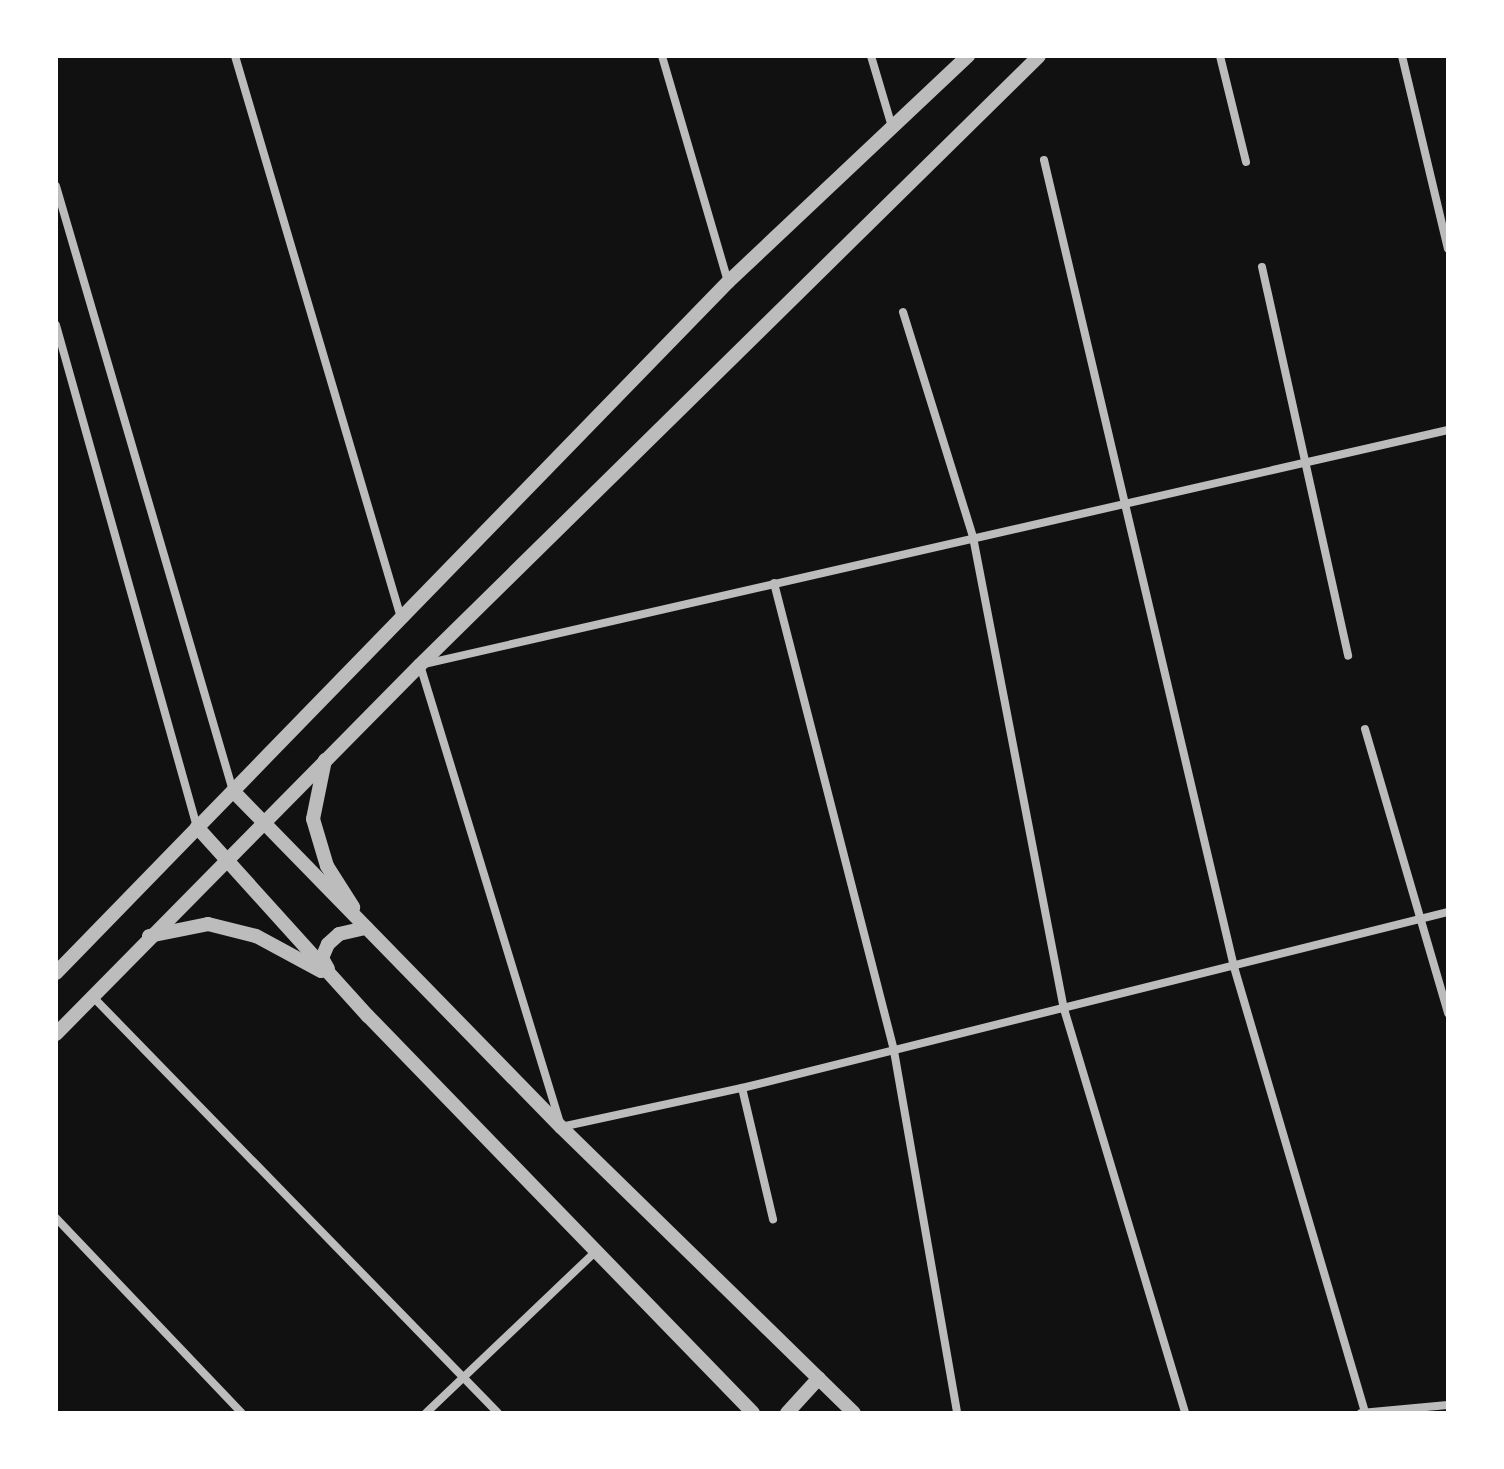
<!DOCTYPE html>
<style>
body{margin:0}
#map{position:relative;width:1504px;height:1469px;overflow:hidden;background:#111;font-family:"IBM Plex Sans",sans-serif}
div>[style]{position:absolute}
.minor>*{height:8px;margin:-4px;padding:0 4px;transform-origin:4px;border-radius:4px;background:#bcbcbc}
.tertiary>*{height:14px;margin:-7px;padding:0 7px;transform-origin:7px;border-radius:7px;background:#bcbcbc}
span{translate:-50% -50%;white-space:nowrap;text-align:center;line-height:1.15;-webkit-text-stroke:6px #fff;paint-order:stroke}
.frame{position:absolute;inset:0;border:58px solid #fff;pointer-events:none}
</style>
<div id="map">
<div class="minor">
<div style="left:235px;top:56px;width:586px;rotate:73.54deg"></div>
<div style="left:662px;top:56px;width:235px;rotate:73.7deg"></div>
<div style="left:871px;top:56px;width:74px;rotate:73.5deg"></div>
<div style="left:1220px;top:56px;width:109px;rotate:76.2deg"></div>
<div style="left:1402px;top:56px;width:198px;rotate:76.6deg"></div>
<div style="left:1044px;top:160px;width:829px;rotate:76.75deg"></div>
<div style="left:1234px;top:967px;width:464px;rotate:73.6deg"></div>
<div style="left:56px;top:186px;width:630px;rotate:73.69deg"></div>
<div style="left:1262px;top:267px;width:398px;rotate:77.5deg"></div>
<div style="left:903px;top:312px;width:236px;rotate:72.7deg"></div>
<div style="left:973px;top:537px;width:481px;rotate:79.1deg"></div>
<div style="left:1064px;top:1009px;width:422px;rotate:73.3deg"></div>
<div style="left:56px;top:325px;width:521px;rotate:74.31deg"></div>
<div style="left:1448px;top:430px;width:1055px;rotate:167.12deg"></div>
<div style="left:420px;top:665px;width:483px;rotate:73deg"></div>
<div style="left:561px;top:1127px;width:185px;rotate:-12.2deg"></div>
<div style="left:742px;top:1088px;width:728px;rotate:-14deg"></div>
<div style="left:774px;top:583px;width:483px;rotate:75.6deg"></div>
<div style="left:894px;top:1051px;width:367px;rotate:80.1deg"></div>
<div style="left:1365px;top:729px;width:296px;rotate:73.7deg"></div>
<div style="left:94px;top:998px;width:579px;rotate:45.77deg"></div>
<div style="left:742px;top:1088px;width:135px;rotate:76.7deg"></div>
<div style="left:56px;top:1218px;width:269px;rotate:46.4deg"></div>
<div style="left:426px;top:1413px;width:233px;rotate:-43.6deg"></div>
<div style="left:1361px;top:1413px;width:87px;rotate:-5.3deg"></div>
</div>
<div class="tertiary">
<div style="left:325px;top:760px;width:60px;rotate:101.5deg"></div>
<div style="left:313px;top:819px;width:49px;rotate:73.4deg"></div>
<div style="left:327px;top:866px;width:49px;rotate:57.6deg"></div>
<div style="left:233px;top:791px;width:470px;rotate:45.7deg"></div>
<div style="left:561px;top:1127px;width:409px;rotate:44.3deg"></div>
<div style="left:197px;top:827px;width:255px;rotate:47.9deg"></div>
<div style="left:368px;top:1016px;width:553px;rotate:45.88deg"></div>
<div style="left:149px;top:936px;width:60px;rotate:-11.5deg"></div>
<div style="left:208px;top:924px;width:49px;rotate:14deg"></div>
<div style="left:256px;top:936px;width:74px;rotate:28.3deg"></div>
<div style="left:328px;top:969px;width:13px;rotate:-119deg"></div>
<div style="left:322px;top:958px;width:15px;rotate:-67deg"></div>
<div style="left:328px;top:944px;width:15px;rotate:-42deg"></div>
<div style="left:339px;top:934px;width:28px;rotate:-13deg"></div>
<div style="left:56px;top:973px;width:964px;rotate:-45.8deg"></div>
<div style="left:728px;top:282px;width:330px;rotate:-43.3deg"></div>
<div style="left:56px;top:1034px;width:518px;rotate:-45.39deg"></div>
<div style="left:420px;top:665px;width:868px;rotate:-44.53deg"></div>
<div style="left:787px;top:1413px;width:47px;rotate:-47.6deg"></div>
</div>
<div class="frame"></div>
</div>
